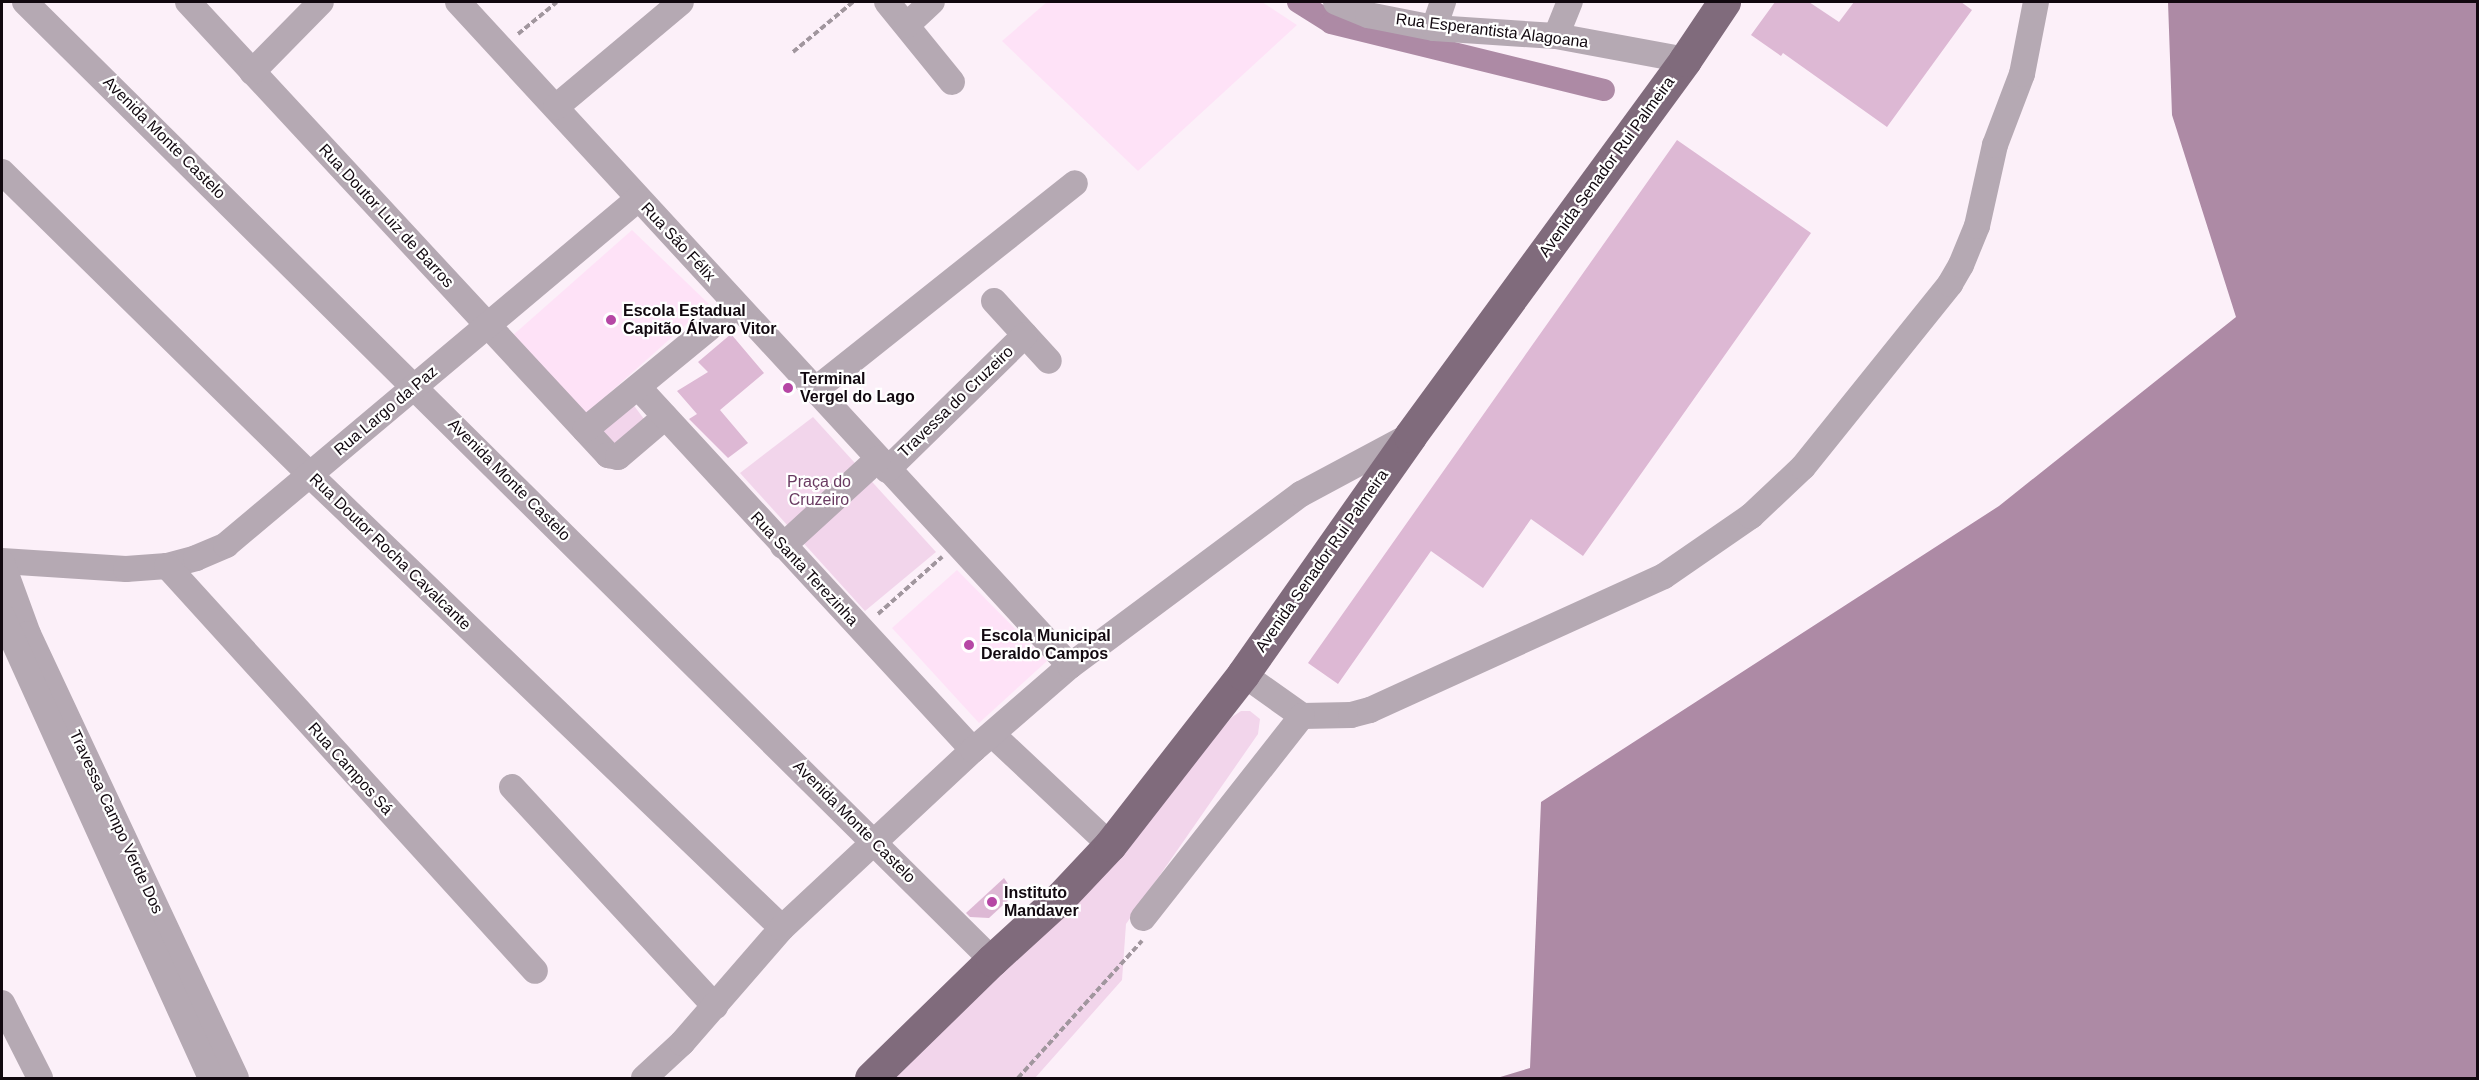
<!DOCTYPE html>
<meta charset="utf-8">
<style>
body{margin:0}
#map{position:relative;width:2479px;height:1080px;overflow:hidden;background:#fcf0f9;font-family:Helvetica,sans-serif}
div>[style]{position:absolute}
.built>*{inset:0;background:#fee2f7}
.green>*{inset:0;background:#f2d5eb}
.water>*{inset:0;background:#ad8aa5}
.canal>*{height:22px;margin:-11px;padding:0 11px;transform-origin:11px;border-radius:11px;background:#ad8aa5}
.building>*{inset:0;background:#ddb8d4}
.path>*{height:4px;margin-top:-2px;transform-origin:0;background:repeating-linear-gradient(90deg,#a1969e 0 6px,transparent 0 9px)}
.minor>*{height:26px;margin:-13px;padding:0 13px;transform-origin:13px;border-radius:13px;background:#b5a9b3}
.major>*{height:33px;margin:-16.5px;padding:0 16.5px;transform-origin:16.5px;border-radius:16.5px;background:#806b7c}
.dots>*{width:16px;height:16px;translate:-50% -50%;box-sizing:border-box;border:3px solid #fff;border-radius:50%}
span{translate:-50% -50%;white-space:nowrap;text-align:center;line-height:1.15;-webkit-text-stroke:4.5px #fff;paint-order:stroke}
.street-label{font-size:16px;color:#11080f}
.poi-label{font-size:16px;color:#11080f;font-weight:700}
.left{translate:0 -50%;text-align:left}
.park-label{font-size:16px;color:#693a61}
.frame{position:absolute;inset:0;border:3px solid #11080f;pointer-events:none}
</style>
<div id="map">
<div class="built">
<div style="clip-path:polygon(1047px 2px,1262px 2px,1297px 25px,1138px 171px,1002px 41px)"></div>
<div style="clip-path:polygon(632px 230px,709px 304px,586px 414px,512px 336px)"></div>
<div style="clip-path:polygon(957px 570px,1047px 661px,979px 723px,892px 628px)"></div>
</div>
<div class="green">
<div style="clip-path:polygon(632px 403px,647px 423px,615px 453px,597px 429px)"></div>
<div style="clip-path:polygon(813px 417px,936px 552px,865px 611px,740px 473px)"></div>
<div style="clip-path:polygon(1241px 711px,1250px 711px,1260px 719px,1258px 734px,1126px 924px,1122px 980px,1035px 1078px,891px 1078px,1069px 910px,1232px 717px)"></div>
</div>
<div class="water">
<div style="clip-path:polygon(2168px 2px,2477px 2px,2477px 1078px,1497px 1078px,1530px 1068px,1541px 802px,1999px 506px,2236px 317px,2172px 115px)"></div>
</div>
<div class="canal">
<div style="left:1298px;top:2px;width:39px;rotate:32deg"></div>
<div style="left:1331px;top:23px;width:281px;rotate:13.8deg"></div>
</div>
<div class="building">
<div style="clip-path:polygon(1775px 2px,1809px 2px,1839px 22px,1854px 2px,1961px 2px,1972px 10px,1887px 127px,1783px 53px,1781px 56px,1751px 35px)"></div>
<div style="clip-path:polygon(1677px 140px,1811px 233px,1583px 556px,1531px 519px,1483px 588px,1431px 551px,1338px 684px,1308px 663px)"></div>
<div style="clip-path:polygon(731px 334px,764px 373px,720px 410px,748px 443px,728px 458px,689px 419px,697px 414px,677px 391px,708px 372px,698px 362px)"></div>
<div style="clip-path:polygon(1004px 878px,1015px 894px,989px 918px,970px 917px,966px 913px)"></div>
</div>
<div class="path">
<div style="left:518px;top:34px;width:50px;rotate:-39.4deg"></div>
<div style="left:793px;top:52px;width:78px;rotate:-39.8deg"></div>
<div style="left:878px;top:614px;width:86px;rotate:-41.7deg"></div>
<div style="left:1018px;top:1078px;width:185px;rotate:-47.9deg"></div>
</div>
<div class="minor">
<div style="left:25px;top:2px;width:1361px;rotate:44.73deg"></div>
<div style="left:188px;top:2px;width:618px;rotate:47.16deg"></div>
<div style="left:608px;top:455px;width:10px;rotate:11deg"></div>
<div style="left:618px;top:457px;width:62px;rotate:-40.4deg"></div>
<div style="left:458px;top:2px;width:903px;rotate:47.33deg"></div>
<div style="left:887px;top:2px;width:103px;rotate:50.9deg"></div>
<div style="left:1336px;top:2px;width:35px;rotate:22deg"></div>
<div style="left:1368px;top:15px;width:67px;rotate:11.1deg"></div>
<div style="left:1434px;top:28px;width:122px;rotate:3.8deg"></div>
<div style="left:1556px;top:36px;width:131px;rotate:10.5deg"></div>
<div style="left:907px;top:25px;width:34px;rotate:-43deg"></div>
<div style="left:1434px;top:28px;width:28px;rotate:-71deg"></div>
<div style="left:1556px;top:36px;width:37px;rotate:-68deg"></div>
<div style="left:252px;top:72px;width:98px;rotate:-45.4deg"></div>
<div style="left:556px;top:107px;width:163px;rotate:-40deg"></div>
<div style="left:2px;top:172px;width:432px;rotate:44.5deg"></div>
<div style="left:310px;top:475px;width:654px;rotate:43.82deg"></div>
<div style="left:994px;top:301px;width:81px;rotate:47.5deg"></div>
<div style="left:638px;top:387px;width:494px;rotate:47.3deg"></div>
<div style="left:815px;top:390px;width:332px;rotate:-38.5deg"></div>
<div style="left:585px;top:430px;width:195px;rotate:-39.4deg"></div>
<div style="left:887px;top:470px;width:193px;rotate:-44.4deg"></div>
<div style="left:783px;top:546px;width:129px;rotate:-42.5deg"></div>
<div style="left:2px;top:561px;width:124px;rotate:3.7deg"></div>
<div style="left:126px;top:569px;width:41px;rotate:-4.2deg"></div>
<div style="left:167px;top:566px;width:30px;rotate:-15deg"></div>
<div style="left:196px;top:558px;width:33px;rotate:-23deg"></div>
<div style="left:226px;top:545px;width:538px;rotate:-40.02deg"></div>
<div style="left:2px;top:563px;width:76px;rotate:69.9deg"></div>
<div style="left:28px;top:634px;width:490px;rotate:64.9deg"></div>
<div style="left:167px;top:566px;width:547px;rotate:47.74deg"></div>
<div style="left:2px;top:616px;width:507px;rotate:65.66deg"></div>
<div style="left:1243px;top:674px;width:72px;rotate:35.4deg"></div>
<div style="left:1302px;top:716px;width:49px;rotate:-1.2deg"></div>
<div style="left:1351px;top:715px;width:20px;rotate:-15deg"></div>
<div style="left:1370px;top:710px;width:323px;rotate:-24.5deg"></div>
<div style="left:1664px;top:576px;width:106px;rotate:-34.6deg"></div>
<div style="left:1751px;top:516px;width:71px;rotate:-43.3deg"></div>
<div style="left:1803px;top:467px;width:235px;rotate:-51.2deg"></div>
<div style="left:1950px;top:284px;width:22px;rotate:-60deg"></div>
<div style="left:1961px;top:265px;width:42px;rotate:-67.7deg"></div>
<div style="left:1977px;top:226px;width:83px;rotate:-77.5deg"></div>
<div style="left:1995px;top:145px;width:76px;rotate:-69.2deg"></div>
<div style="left:2022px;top:74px;width:73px;rotate:-79deg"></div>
<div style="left:993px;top:735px;width:161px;rotate:43.2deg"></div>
<div style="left:512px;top:787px;width:299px;rotate:47.2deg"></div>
<div style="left:1143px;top:918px;width:257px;rotate:-51.8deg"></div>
<div style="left:2px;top:1003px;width:84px;rotate:63.1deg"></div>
<div style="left:644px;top:1078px;width:52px;rotate:-42.6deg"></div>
<div style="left:682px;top:1043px;width:152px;rotate:-49deg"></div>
<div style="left:782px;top:928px;width:261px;rotate:-43deg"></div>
<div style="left:973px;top:750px;width:128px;rotate:-40.9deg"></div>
<div style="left:1070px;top:666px;width:288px;rotate:-36.7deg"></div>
<div style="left:1301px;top:494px;width:123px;rotate:-28.2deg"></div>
</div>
<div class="major">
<div style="left:871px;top:1078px;width:169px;rotate:-44.3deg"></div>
<div style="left:992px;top:960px;width:92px;rotate:-42.4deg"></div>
<div style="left:1060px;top:898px;width:73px;rotate:-46.7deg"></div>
<div style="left:1110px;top:845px;width:217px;rotate:-52.1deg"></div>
<div style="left:1243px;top:674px;width:291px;rotate:-54.9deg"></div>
<div style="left:1410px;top:436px;width:466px;rotate:-53.8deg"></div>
<div style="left:1685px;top:60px;width:70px;rotate:-56.1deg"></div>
</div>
<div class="dots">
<div style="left:611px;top:320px;background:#b647a5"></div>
<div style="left:788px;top:388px;background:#b647a5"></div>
<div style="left:969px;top:645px;background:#b647a5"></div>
<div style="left:992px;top:902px;background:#b647a5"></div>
</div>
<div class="street-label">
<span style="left:1492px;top:31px;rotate:7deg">Rua Esperantista Alagoana</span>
<span style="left:164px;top:138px;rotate:45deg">Avenida Monte Castelo</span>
<span style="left:1607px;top:167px;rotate:-54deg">Avenida Senador Rui Palmeira</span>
<span style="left:386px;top:216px;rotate:47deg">Rua Doutor Luiz de Barros</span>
<span style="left:678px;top:242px;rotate:47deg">Rua São Félix</span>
<span style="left:956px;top:402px;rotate:-44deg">Travessa do Cruzeiro</span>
<span style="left:386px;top:411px;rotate:-40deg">Rua Largo da Paz</span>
<span style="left:509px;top:480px;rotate:45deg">Avenida Monte Castelo</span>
<span style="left:390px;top:552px;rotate:44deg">Rua Doutor Rocha Cavalcante</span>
<span style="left:1322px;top:561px;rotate:-55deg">Avenida Senador Rui Palmeira</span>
<span style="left:804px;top:569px;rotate:47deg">Rua Santa Terezinha</span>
<span style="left:350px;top:769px;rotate:48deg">Rua Campos Sá</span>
<span style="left:116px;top:822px;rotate:65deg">Travessa Campo Verde Dos</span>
<span style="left:854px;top:822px;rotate:45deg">Avenida Monte Castelo</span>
</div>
<div class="poi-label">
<span class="left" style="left:623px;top:320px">Escola Estadual<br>Capitão Álvaro Vitor</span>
<span class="left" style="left:800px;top:388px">Terminal<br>Vergel do Lago</span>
<span class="left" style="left:981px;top:645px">Escola Municipal<br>Deraldo Campos</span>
<span class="left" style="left:1004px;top:902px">Instituto<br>Mandaver</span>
</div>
<div class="park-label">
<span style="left:819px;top:491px">Praça do<br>Cruzeiro</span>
</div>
<div class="frame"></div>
</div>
